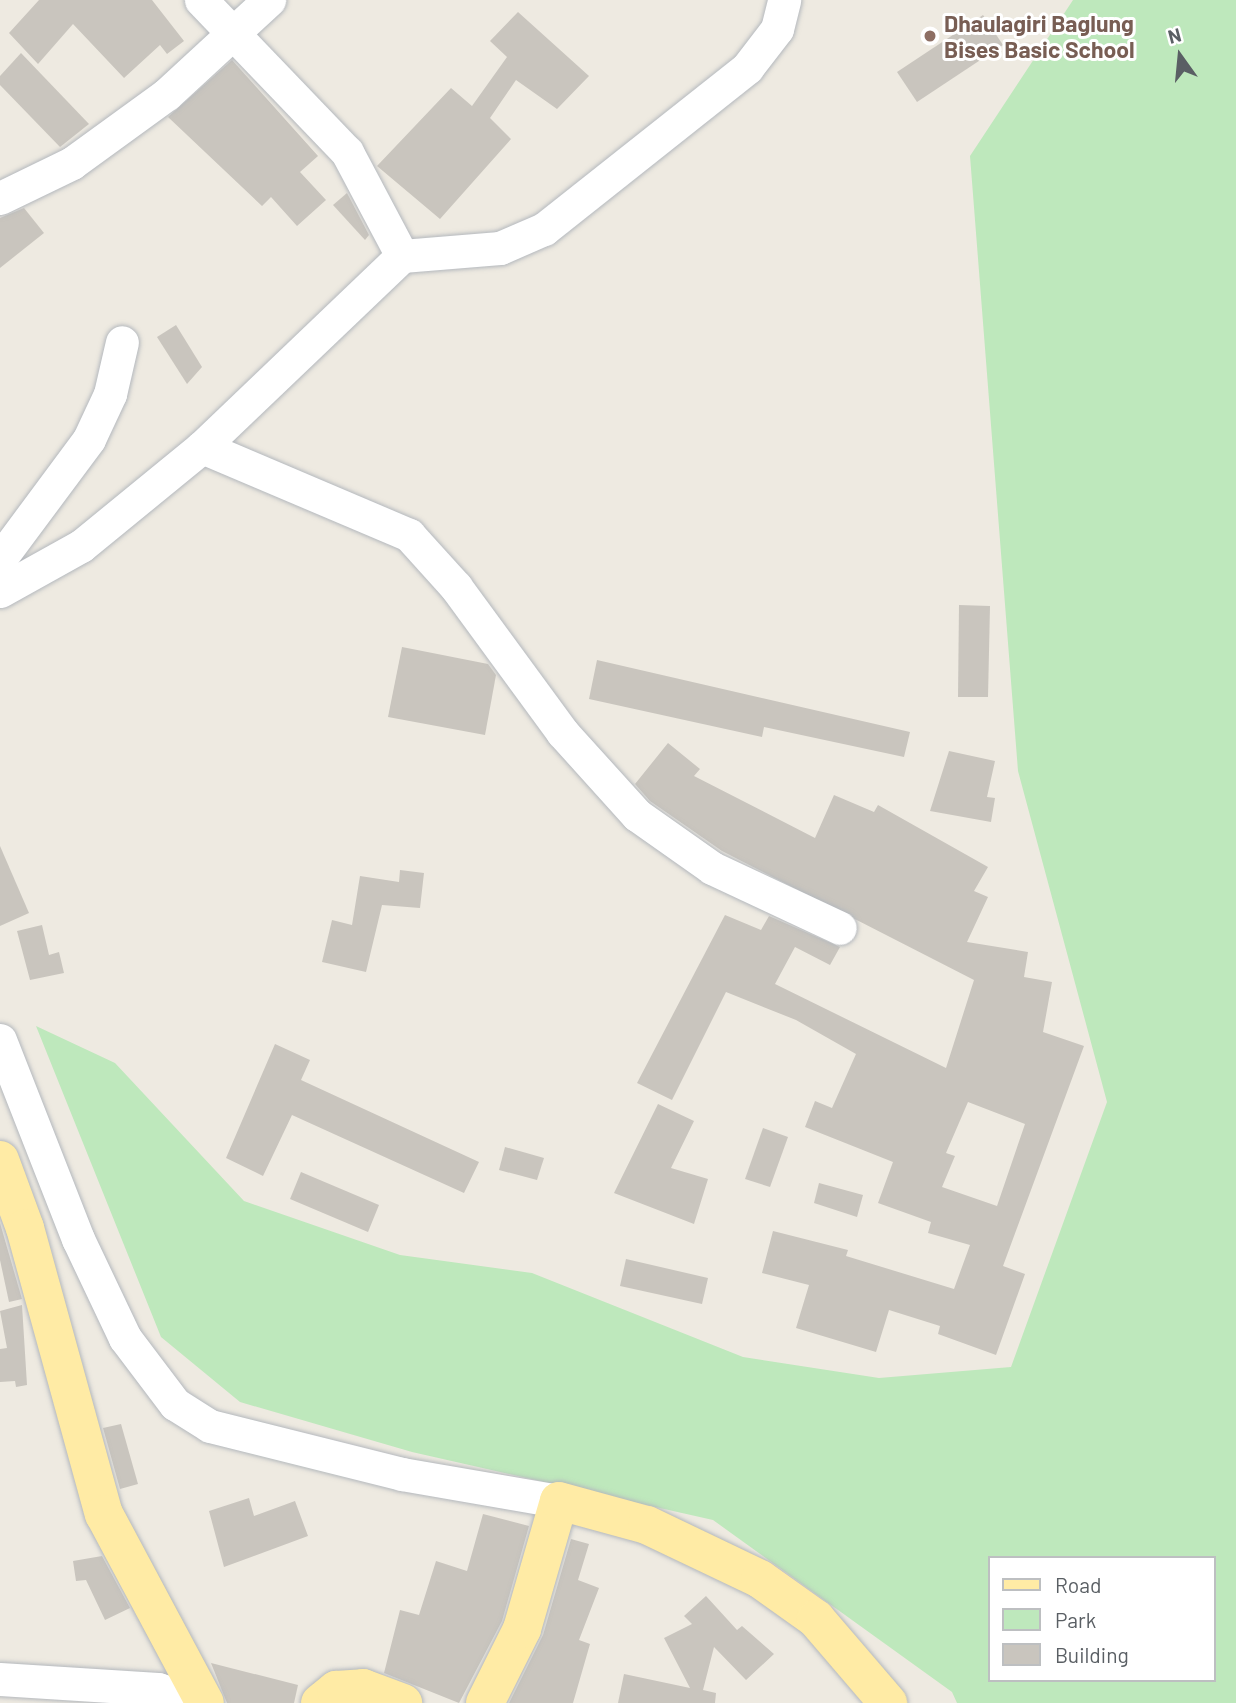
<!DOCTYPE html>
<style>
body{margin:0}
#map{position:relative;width:1236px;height:1703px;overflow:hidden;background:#eeeae1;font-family:Barlow,sans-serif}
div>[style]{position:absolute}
.green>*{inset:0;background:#bee8bc}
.building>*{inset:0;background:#c9c5be}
.roads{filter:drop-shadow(0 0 2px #b4b8bd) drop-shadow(0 0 2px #b4b8bd)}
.minor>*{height:33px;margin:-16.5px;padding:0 16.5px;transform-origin:16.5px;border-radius:16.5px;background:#fff}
.major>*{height:38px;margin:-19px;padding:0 19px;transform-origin:19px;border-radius:19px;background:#ffeba5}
.dots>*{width:19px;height:19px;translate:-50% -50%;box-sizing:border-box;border:4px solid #fff;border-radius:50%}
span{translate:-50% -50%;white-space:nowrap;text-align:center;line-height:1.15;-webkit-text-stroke:6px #fff;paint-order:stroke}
.education-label{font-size:23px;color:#785e54;font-weight:700}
.left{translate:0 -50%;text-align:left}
.legend{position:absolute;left:988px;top:1556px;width:228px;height:126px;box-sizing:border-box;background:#fff;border:2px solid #bdbfc1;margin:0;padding:9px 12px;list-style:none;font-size:21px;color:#5a5f64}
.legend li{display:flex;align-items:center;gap:14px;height:35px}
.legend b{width:35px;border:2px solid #bdbfc1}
.north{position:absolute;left:1145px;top:21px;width:70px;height:70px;-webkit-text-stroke:5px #fff;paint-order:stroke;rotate:345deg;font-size:19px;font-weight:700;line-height:28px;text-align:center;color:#5a5f64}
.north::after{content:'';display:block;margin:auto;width:24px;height:32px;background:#5a5f64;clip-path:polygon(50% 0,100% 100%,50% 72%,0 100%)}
</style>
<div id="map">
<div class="green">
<div style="clip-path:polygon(evenodd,1073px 0,1236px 0,1236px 1703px,957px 1703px,952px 1692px,713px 1520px,412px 1452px,240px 1402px,161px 1337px,36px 1026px,115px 1063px,244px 1201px,400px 1255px,532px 1273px,743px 1357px,879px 1378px,1011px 1367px,1107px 1102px,1018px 771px,970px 156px,1073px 0,989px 1558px,1213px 1558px,1213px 1680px,989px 1680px,989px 1558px)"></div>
</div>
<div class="building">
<div style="clip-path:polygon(39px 0,152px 0,184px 41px,167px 54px,160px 45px,124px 78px,73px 24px,38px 64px,9px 33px)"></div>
<div style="clip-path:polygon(518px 12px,589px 76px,557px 109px,516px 80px,490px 118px,511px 139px,440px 219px,377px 166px,451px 88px,472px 106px,507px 57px,490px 41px)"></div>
<div style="clip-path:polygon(983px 15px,1003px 45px,917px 102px,897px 72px)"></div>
<div style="clip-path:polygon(21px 53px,89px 124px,60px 147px,0 85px,0 76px)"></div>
<div style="clip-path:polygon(232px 60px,318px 156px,300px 172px,326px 200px,297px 226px,271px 197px,262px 206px,168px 117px)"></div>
<div style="clip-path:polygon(347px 193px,369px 235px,365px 240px,333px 205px)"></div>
<div style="clip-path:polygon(24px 208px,44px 233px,0 268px,0 218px)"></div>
<div style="clip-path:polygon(176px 325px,202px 367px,187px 384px,157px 337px)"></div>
<div style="clip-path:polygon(959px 605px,990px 606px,988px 697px,958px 697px)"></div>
<div style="clip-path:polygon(402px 647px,488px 664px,496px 675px,485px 735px,388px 717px)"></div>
<div style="clip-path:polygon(597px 660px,910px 732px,904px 757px,764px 727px,762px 737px,589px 699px)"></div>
<div style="clip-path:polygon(evenodd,668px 743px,700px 769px,694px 776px,815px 838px,834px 795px,874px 812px,878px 805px,988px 867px,974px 891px,988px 897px,967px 942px,1028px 952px,1024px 977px,1052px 982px,1043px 1032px,1084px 1046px,1003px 1266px,1025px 1274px,996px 1355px,938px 1334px,940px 1326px,889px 1310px,876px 1352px,796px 1328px,809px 1285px,762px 1273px,773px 1231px,848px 1250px,846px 1256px,954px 1289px,970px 1245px,928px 1233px,931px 1222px,878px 1203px,893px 1162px,805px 1127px,815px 1101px,832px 1108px,856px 1054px,796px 1020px,726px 992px,672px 1100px,637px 1083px,725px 915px,761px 930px,769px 916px,840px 947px,830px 965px,795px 947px,775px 984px,946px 1068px,974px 980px,722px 851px,650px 801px,635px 784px,668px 743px,968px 1102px,1025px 1124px,997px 1206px,942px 1187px,955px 1156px,946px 1153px,968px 1102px)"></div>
<div style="clip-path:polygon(949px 751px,995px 761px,987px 797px,995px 798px,991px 822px,930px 811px)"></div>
<div style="clip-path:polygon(0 846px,29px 913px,0 926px)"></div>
<div style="clip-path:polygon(400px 870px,424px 873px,420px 908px,382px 905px,366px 972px,322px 962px,332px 920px,352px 925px,360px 876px,399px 882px)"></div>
<div style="clip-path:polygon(42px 925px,49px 955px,59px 952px,64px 973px,30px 980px,17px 931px)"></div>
<div style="clip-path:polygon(275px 1044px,310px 1060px,301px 1080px,479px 1162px,464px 1193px,292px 1115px,263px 1176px,226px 1158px)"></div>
<div style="clip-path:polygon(658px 1104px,694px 1121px,671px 1168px,708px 1179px,694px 1224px,614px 1193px)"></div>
<div style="clip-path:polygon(763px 1128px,788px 1137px,770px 1187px,745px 1179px)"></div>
<div style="clip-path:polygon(505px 1147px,544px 1158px,537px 1180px,499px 1170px)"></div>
<div style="clip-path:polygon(301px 1172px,379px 1205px,368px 1232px,290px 1199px)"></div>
<div style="clip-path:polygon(819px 1183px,863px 1195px,857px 1217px,814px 1203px)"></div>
<div style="clip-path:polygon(0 1223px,22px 1299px,9px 1302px,0 1260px)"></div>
<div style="clip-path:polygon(626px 1259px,708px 1278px,702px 1304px,620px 1286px)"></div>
<div style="clip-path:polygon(22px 1305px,27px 1385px,16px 1387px,15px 1381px,0 1382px,0 1349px,7px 1348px,0 1311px)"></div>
<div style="clip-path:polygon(121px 1424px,138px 1484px,120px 1489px,103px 1428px)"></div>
<div style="clip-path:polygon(249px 1498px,254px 1516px,295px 1501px,308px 1536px,224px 1567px,209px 1511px)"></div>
<div style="clip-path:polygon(483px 1514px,529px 1526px,502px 1621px,459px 1703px,384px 1673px,400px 1610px,419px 1615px,436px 1561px,467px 1571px)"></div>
<div style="clip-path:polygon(571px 1539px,589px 1544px,578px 1580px,599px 1588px,579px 1640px,590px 1644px,573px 1703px,509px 1703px,543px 1635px)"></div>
<div style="clip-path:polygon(102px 1556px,130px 1608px,105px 1620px,86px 1580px,76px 1581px,73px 1561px)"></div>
<div style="clip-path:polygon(706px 1596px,737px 1630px,742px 1626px,774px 1654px,746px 1680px,714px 1647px,703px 1690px,716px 1693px,715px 1703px,618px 1703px,624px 1674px,690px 1688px,664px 1638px,692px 1624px,684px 1616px)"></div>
<div style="clip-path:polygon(211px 1663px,298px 1685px,294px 1703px,227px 1703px)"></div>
</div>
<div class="roads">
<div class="minor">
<div style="left:201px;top:0;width:211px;rotate:46.2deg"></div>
<div style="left:347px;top:152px;width:118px;rotate:62.1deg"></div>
<div style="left:0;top:198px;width:80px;rotate:-25.9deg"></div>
<div style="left:72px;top:163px;width:117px;rotate:-36deg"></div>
<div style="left:167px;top:94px;width:139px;rotate:-42.7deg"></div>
<div style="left:202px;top:447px;width:225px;rotate:23deg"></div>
<div style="left:409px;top:535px;width:70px;rotate:47.9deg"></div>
<div style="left:456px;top:587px;width:180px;rotate:53.8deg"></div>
<div style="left:562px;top:732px;width:112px;rotate:47.9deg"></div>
<div style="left:637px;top:815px;width:92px;rotate:35.2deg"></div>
<div style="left:712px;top:868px;width:141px;rotate:25.1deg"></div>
<div style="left:0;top:559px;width:149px;rotate:-53.4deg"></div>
<div style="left:89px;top:439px;width:50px;rotate:-65deg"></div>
<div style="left:110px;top:394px;width:53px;rotate:-77deg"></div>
<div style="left:0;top:591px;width:93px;rotate:-29.1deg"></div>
<div style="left:81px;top:546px;width:156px;rotate:-39.3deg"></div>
<div style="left:202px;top:447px;width:277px;rotate:-43.7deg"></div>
<div style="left:402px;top:256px;width:98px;rotate:-4.7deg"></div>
<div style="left:500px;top:248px;width:48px;rotate:-23.4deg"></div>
<div style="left:544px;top:229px;width:259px;rotate:-38.4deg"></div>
<div style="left:747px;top:68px;width:49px;rotate:-52.4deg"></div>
<div style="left:777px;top:29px;width:30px;rotate:-76deg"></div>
<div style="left:0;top:1040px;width:214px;rotate:68.6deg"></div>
<div style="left:78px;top:1239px;width:110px;rotate:64.6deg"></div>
<div style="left:125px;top:1338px;width:83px;rotate:52.9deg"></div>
<div style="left:175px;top:1404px;width:41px;rotate:32.2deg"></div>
<div style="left:210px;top:1426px;width:198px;rotate:14deg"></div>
<div style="left:402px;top:1474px;width:159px;rotate:9.8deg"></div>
<div style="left:0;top:1679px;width:158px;rotate:3.6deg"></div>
<div style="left:158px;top:1689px;width:47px;rotate:17.3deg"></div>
</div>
<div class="major">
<div style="left:0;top:1160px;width:72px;rotate:69.8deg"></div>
<div style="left:25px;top:1228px;width:297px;rotate:74.6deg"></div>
<div style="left:104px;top:1514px;width:214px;rotate:61.9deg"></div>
<div style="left:320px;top:1703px;width:21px;rotate:-39deg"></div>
<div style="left:336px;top:1690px;width:27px;rotate:-4deg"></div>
<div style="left:363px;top:1688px;width:43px;rotate:20.6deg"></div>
<div style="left:485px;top:1703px;width:83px;rotate:-63.4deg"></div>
<div style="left:522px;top:1629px;width:133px;rotate:-73.9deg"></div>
<div style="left:559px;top:1501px;width:91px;rotate:15.3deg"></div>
<div style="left:647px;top:1525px;width:125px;rotate:25.5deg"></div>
<div style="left:760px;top:1579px;width:69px;rotate:35.5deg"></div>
<div style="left:816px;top:1619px;width:111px;rotate:49.4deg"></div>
</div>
</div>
<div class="dots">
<div style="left:930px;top:36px;background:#8d6e63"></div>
</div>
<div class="education-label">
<span class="left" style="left:944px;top:36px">Dhaulagiri Baglung<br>Bises Basic School</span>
</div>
<ul class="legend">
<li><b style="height:9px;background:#ffeba5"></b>Road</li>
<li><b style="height:19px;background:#bee8bc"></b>Park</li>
<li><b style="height:19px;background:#c9c5be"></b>Building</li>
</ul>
<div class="north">N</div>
</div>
